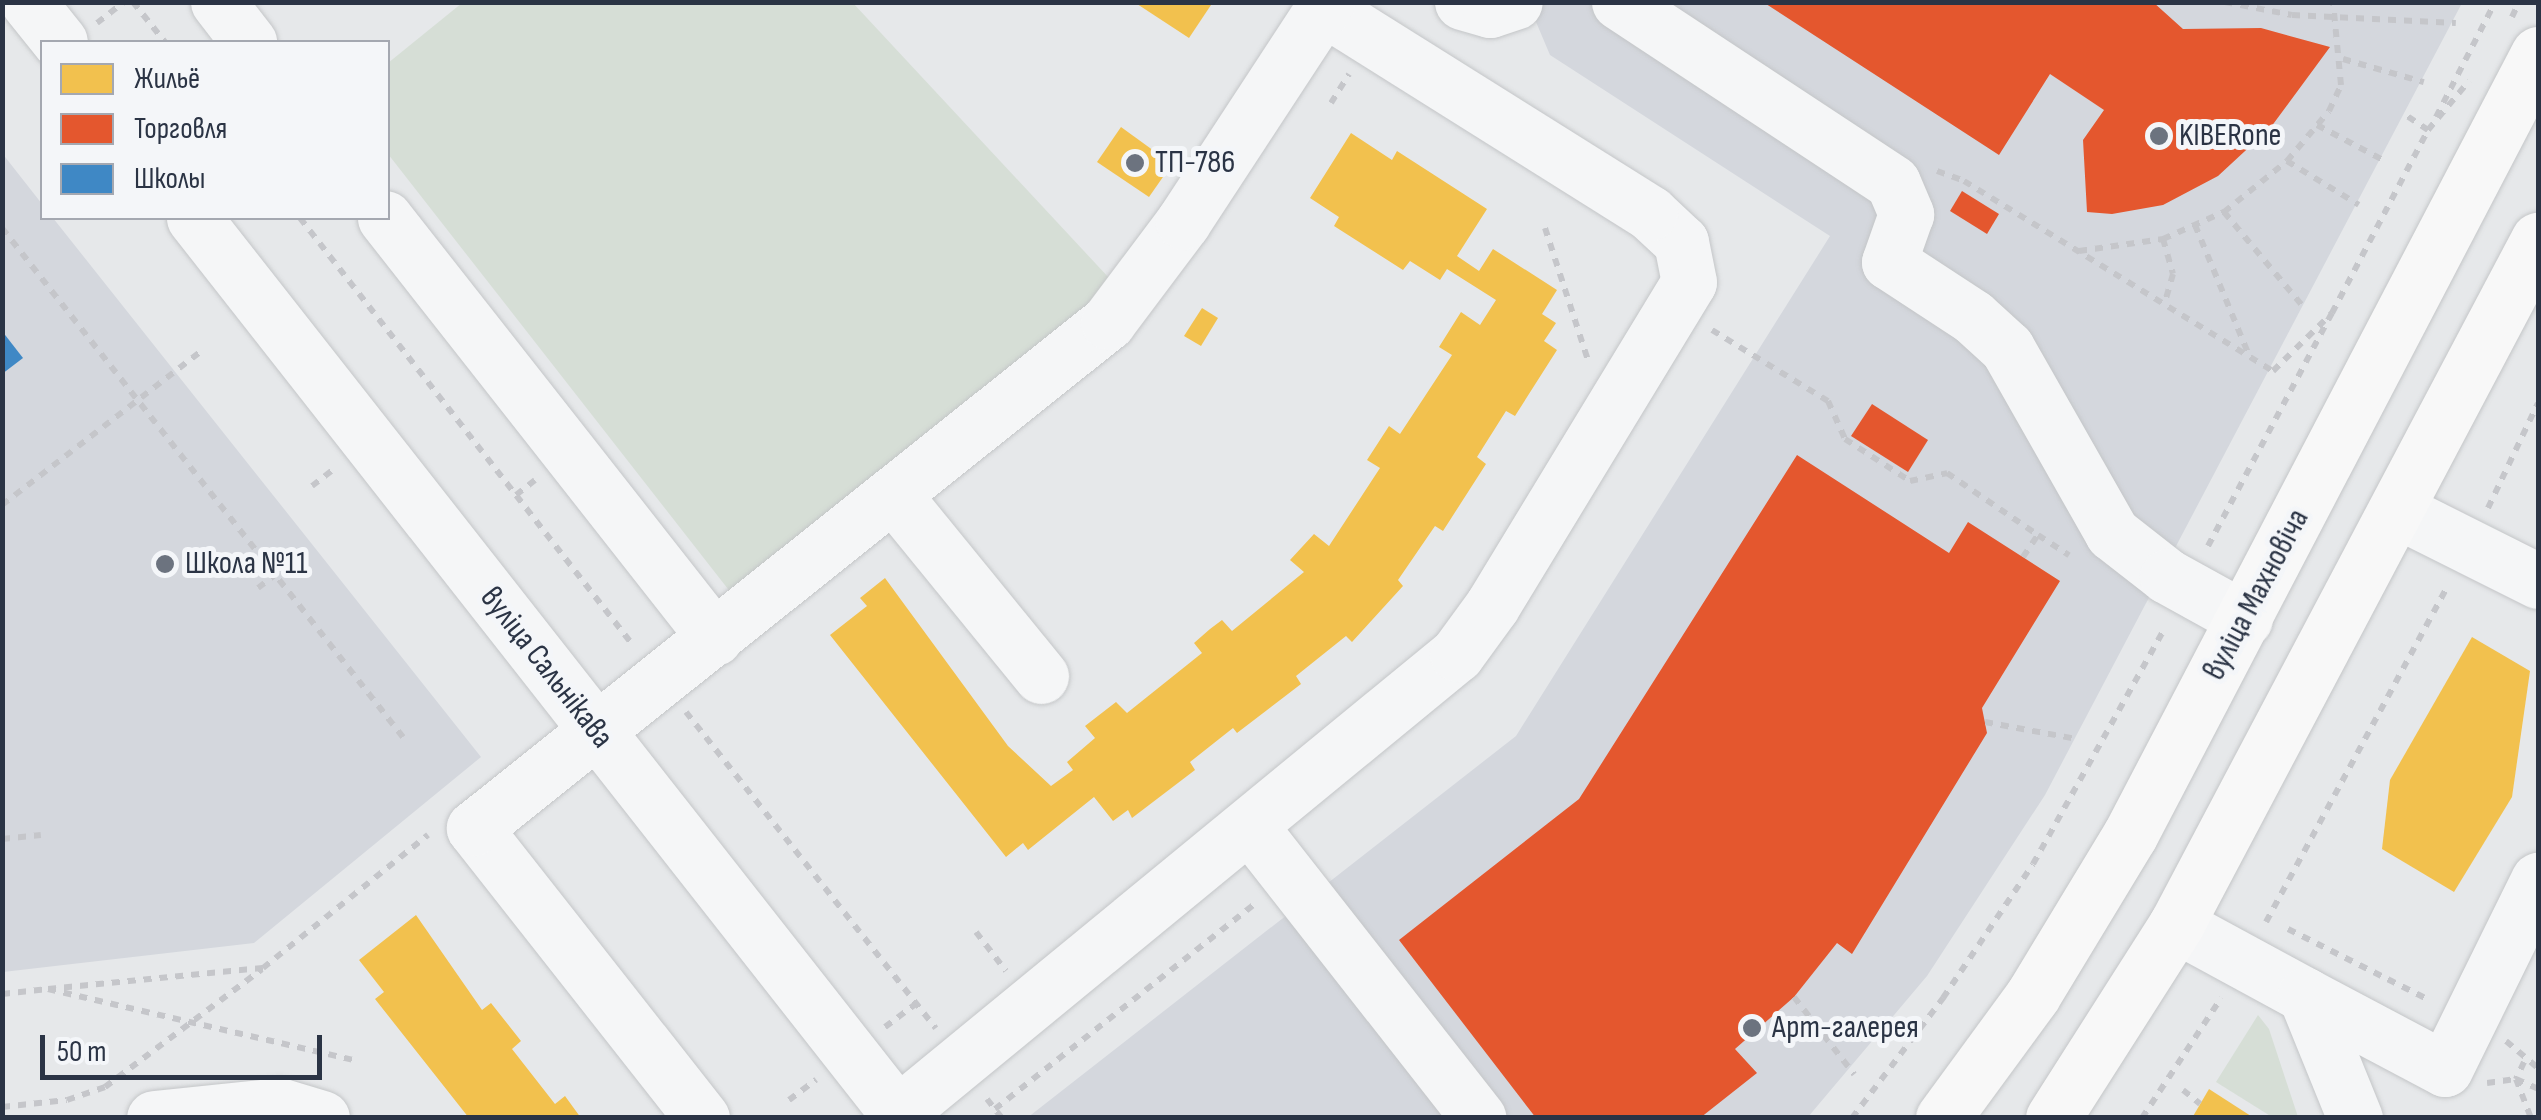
<!DOCTYPE html>
<meta charset="utf-8">
<style>
body{margin:0}
#map{position:relative;width:2541px;height:1120px;overflow:hidden;background:#e6e8ea;font-family:"Sofia Sans Condensed",sans-serif}
div>[style]{position:absolute}
.built>*{inset:0;background:#d4d7dd}
.green>*{inset:0;background:#d6ded6}
.homes>*{inset:0;background:#f2c14e}
.shops>*{inset:0;background:#e4572e}
.schools>*{inset:0;background:#3f88c5}
.path>*{height:6px;margin-top:-3px;transform-origin:0;background:repeating-linear-gradient(90deg,#c5c6ca 0 8px,transparent 0 16px)}
.roads{filter:drop-shadow(0 0 2px #c4c6c8) drop-shadow(0 0 2px #c4c6c8)}
.minor>*{height:55px;margin:-27.5px;padding:0 27.5px;transform-origin:27.5px;border-radius:27.5px;background:#f5f6f7}
.major>*{height:55px;margin:-27.5px;padding:0 27.5px;transform-origin:27.5px;border-radius:27.5px;background:#f8f8f8}
.dots>*{width:28px;height:28px;translate:-50% -50%;box-sizing:border-box;border:5px solid #f4f6f9;border-radius:50%}
span{translate:-50% -50%;white-space:nowrap;text-align:center;line-height:1.15;-webkit-text-stroke:10px #f4f6f9;paint-order:stroke}
.poi-label{font-size:32px;color:#2b3445}
.left{translate:0 -50%;text-align:left}
.street-label{font-size:32px;color:#2b3445}
.frame{position:absolute;inset:0;border:5px solid #2b3445;pointer-events:none}
.legend{position:absolute;left:40px;top:40px;width:350px;height:180px;box-sizing:border-box;background:#f4f6f9;border:2px solid #a4a8b1;margin:0;padding:12px 18px;list-style:none;font-size:30px;color:#2b3445}
.legend li{display:flex;align-items:center;gap:20px;height:50px}
.legend b{width:50px;border:2px solid #a4a8b1}
.scale{position:absolute;left:40px;top:1035px;width:282px;height:45px;box-sizing:border-box;border:5px solid #2b3445;border-top:0;padding-left:12px;font-size:30px;line-height:35px;white-space:nowrap;color:#2b3445;-webkit-text-stroke:8px #f4f6f9;paint-order:stroke}
</style>
<div id="map">
<div class="built">
<div style="clip-path:polygon(1528px 3px,2462px 3px,2045px 795px,1927px 976px,1808px 1117px,1027px 1118px,1516px 736px,1830px 236px,1550px 55px)"></div>
<div style="clip-path:polygon(2px 153px,42px 204px,42px 218px,53px 218px,481px 757px,254px 943px,3px 972px)"></div>
</div>
<div class="green">
<div style="clip-path:polygon(462px 3px,853px 3px,1110px 279px,1088px 307px,735px 598px,388px 154px,388px 63px)"></div>
<div style="clip-path:polygon(2258px 1015px,2269px 1029px,2298px 1117px,2272px 1117px,2216px 1082px)"></div>
</div>
<div class="homes">
<div style="clip-path:polygon(1134px 2px,1213px 2px,1189px 38px)"></div>
<div style="clip-path:polygon(1121px 127px,1172px 164px,1149px 197px,1097px 162px)"></div>
<div style="clip-path:polygon(1351px 133px,1392px 160px,1397px 151px,1487px 209px,1457px 256px,1479px 271px,1493px 249px,1557px 290px,1542px 314px,1556px 323px,1544px 341px,1557px 350px,1515px 416px,1506px 411px,1477px 457px,1486px 464px,1443px 531px,1435px 526px,1398px 580px,1403px 586px,1352px 642px,1346px 636px,1296px 676px,1301px 684px,1237px 733px,1233px 728px,1190px 762px,1195px 770px,1132px 818px,1128px 810px,1113px 821px,1094px 797px,1028px 850px,1023px 843px,1006px 857px,830px 635px,867px 606px,860px 598px,885px 578px,1008px 746px,1051px 786px,1073px 770px,1067px 762px,1095px 738px,1085px 726px,1116px 702px,1127px 713px,1202px 653px,1194px 643px,1210px 629px,1222px 620px,1232px 631px,1304px 572px,1290px 560px,1314px 534px,1329px 546px,1380px 468px,1367px 460px,1389px 426px,1400px 434px,1452px 355px,1439px 347px,1461px 312px,1480px 325px,1496px 300px,1447px 269px,1440px 280px,1410px 261px,1403px 270px,1334px 226px,1339px 217px,1310px 198px)"></div>
<div style="clip-path:polygon(1202px 308px,1218px 318px,1201px 346px,1184px 336px)"></div>
<div style="clip-path:polygon(2472px 637px,2530px 671px,2512px 797px,2454px 892px,2382px 849px,2390px 780px)"></div>
<div style="clip-path:polygon(416px 915px,482px 1010px,491px 1003px,521px 1041px,512px 1049px,555px 1104px,565px 1096px,581px 1118px,469px 1118px,375px 999px,384px 992px,359px 960px)"></div>
<div style="clip-path:polygon(2209px 1089px,2254px 1118px,2192px 1118px)"></div>
</div>
<div class="shops">
<div style="clip-path:polygon(1763px 2px,2153px 2px,2183px 29px,2261px 28px,2330px 47px,2271px 127px,2218px 176px,2163px 205px,2112px 214px,2087px 212px,2083px 140px,2104px 110px,2050px 74px,1999px 155px)"></div>
<div style="clip-path:polygon(1962px 191px,1999px 214px,1987px 234px,1950px 211px)"></div>
<div style="clip-path:polygon(1872px 404px,1928px 440px,1908px 472px,1851px 436px)"></div>
<div style="clip-path:polygon(1797px 455px,1949px 553px,1968px 522px,2060px 581px,1982px 708px,1987px 733px,1852px 954px,1837px 943px,1794px 997px,1735px 1049px,1757px 1073px,1700px 1118px,1536px 1118px,1399px 940px,1579px 799px)"></div>
</div>
<div class="schools">
<div style="clip-path:polygon(2px 331px,23px 358px,2px 374px)"></div>
</div>
<div class="path">
<div style="left:133px;top:2px;width:51px;rotate:51.3deg"></div>
<div style="left:2225px;top:2px;width:68px;rotate:11deg"></div>
<div style="left:2292px;top:15px;width:164px;rotate:2.8deg"></div>
<div style="left:2512px;top:17px;width:17px;rotate:-65deg"></div>
<div style="left:97px;top:23px;width:34px;rotate:-38deg"></div>
<div style="left:2343px;top:59px;width:84px;rotate:15.9deg"></div>
<div style="left:1331px;top:103px;width:34px;rotate:-58deg"></div>
<div style="left:2436px;top:117px;width:129px;rotate:-62.8deg"></div>
<div style="left:2317px;top:125px;width:75px;rotate:27.9deg"></div>
<div style="left:2428px;top:130px;width:64px;rotate:-50.1deg"></div>
<div style="left:2287px;top:161px;width:84px;rotate:31.4deg"></div>
<div style="left:1937px;top:171px;width:29px;rotate:20deg"></div>
<div style="left:1964px;top:181px;width:363px;rotate:31.6deg"></div>
<div style="left:2273px;top:371px;width:83px;rotate:-44.5deg"></div>
<div style="left:2332px;top:313px;width:207px;rotate:-62.3deg"></div>
<div style="left:2428px;top:130px;width:27px;rotate:-146deg"></div>
<div style="left:2224px;top:212px;width:126px;rotate:50.1deg"></div>
<div style="left:300px;top:218px;width:540px;rotate:52.07deg"></div>
<div style="left:2195px;top:225px;width:139px;rotate:67.5deg"></div>
<div style="left:2px;top:228px;width:648px;rotate:51.77deg"></div>
<div style="left:1545px;top:228px;width:139px;rotate:72deg"></div>
<div style="left:2163px;top:239px;width:36px;rotate:74deg"></div>
<div style="left:2173px;top:274px;width:29px;rotate:106deg"></div>
<div style="left:2079px;top:251px;width:85px;rotate:-8.1deg"></div>
<div style="left:2163px;top:239px;width:67px;rotate:-23.9deg"></div>
<div style="left:2224px;top:212px;width:81px;rotate:-39deg"></div>
<div style="left:2287px;top:161px;width:65px;rotate:-50deg"></div>
<div style="left:2329px;top:111px;width:29px;rotate:-65deg"></div>
<div style="left:2341px;top:85px;width:83px;rotate:-95.5deg"></div>
<div style="left:1712px;top:330px;width:136px;rotate:31.5deg"></div>
<div style="left:1828px;top:401px;width:42px;rotate:65.9deg"></div>
<div style="left:1845px;top:439px;width:77px;rotate:32.9deg"></div>
<div style="left:1910px;top:481px;width:38px;rotate:-12deg"></div>
<div style="left:1947px;top:473px;width:110px;rotate:34.3deg"></div>
<div style="left:312px;top:486px;width:28px;rotate:-38deg"></div>
<div style="left:516px;top:495px;width:24px;rotate:-38deg"></div>
<div style="left:2px;top:505px;width:255px;rotate:-37.7deg"></div>
<div style="left:2488px;top:508px;width:116px;rotate:-64.5deg"></div>
<div style="left:2208px;top:546px;width:264px;rotate:-62deg"></div>
<div style="left:2023px;top:557px;width:27px;rotate:-56deg"></div>
<div style="left:2038px;top:535px;width:37px;rotate:33deg"></div>
<div style="left:258px;top:588px;width:23px;rotate:-38deg"></div>
<div style="left:686px;top:712px;width:403px;rotate:51.7deg"></div>
<div style="left:1985px;top:722px;width:94px;rotate:10.5deg"></div>
<div style="left:2px;top:839px;width:39px;rotate:-6deg"></div>
<div style="left:2266px;top:922px;width:382px;rotate:-61.6deg"></div>
<div style="left:2288px;top:929px;width:158px;rotate:26.7deg"></div>
<div style="left:976px;top:932px;width:49px;rotate:52.4deg"></div>
<div style="left:48px;top:989px;width:216px;rotate:-5.6deg"></div>
<div style="left:263px;top:968px;width:212px;rotate:-38.9deg"></div>
<div style="left:2px;top:994px;width:46px;rotate:-6.2deg"></div>
<div style="left:48px;top:989px;width:313px;rotate:13.1deg"></div>
<div style="left:1794px;top:997px;width:98px;rotate:52.1deg"></div>
<div style="left:885px;top:1027px;width:39px;rotate:-37deg"></div>
<div style="left:2506px;top:1041px;width:42px;rotate:40.2deg"></div>
<div style="left:2524px;top:1062px;width:19px;rotate:115deg"></div>
<div style="left:2516px;top:1079px;width:42px;rotate:69deg"></div>
<div style="left:2487px;top:1083px;width:29px;rotate:-8deg"></div>
<div style="left:2516px;top:1079px;width:24px;rotate:24deg"></div>
<div style="left:2183px;top:1090px;width:22px;rotate:39deg"></div>
<div style="left:987px;top:1099px;width:24px;rotate:52deg"></div>
<div style="left:789px;top:1100px;width:34px;rotate:-37deg"></div>
<div style="left:2px;top:1107px;width:65px;rotate:-6.1deg"></div>
<div style="left:67px;top:1100px;width:40px;rotate:-18.9deg"></div>
<div style="left:105px;top:1087px;width:196px;rotate:-36.9deg"></div>
<div style="left:995px;top:1109px;width:329px;rotate:-38.3deg"></div>
<div style="left:1852px;top:1118px;width:151px;rotate:-52.8deg"></div>
<div style="left:1943px;top:998px;width:161px;rotate:-56.1deg"></div>
<div style="left:2033px;top:864px;width:270px;rotate:-60.8deg"></div>
<div style="left:2142px;top:1118px;width:144px;rotate:-56.6deg"></div>
</div>
<div class="roads">
<div class="minor">
<div style="left:28px;top:2px;width:51px;rotate:51.3deg"></div>
<div style="left:218px;top:2px;width:51px;rotate:52.2deg"></div>
<div style="left:1462px;top:2px;width:29px;rotate:16deg"></div>
<div style="left:1490px;top:10px;width:26px;rotate:-18deg"></div>
<div style="left:1619px;top:2px;width:328px;rotate:33.4deg"></div>
<div style="left:1893px;top:183px;width:34px;rotate:67deg"></div>
<div style="left:1906px;top:214px;width:51px;rotate:109.5deg"></div>
<div style="left:1889px;top:262px;width:100px;rotate:33.2deg"></div>
<div style="left:1973px;top:317px;width:46px;rotate:42.4deg"></div>
<div style="left:2007px;top:348px;width:213px;rotate:60.4deg"></div>
<div style="left:2112px;top:533px;width:70px;rotate:38deg"></div>
<div style="left:2167px;top:576px;width:89px;rotate:28.9deg"></div>
<div style="left:194px;top:218px;width:1144px;rotate:51.85deg"></div>
<div style="left:385px;top:218px;width:534px;rotate:51.84deg"></div>
<div style="left:895px;top:497px;width:231px;rotate:50.8deg"></div>
<div style="left:2400px;top:512px;width:154px;rotate:26.6deg"></div>
<div style="left:1252px;top:829px;width:367px;rotate:51.9deg"></div>
<div style="left:2176px;top:925px;width:147px;rotate:28.5deg"></div>
<div style="left:2305px;top:995px;width:133px;rotate:67.9deg"></div>
<div style="left:2305px;top:995px;width:158px;rotate:27.9deg"></div>
<div style="left:2445px;top:1069px;width:211px;rotate:-63.8deg"></div>
<div style="left:898px;top:1113px;width:723px;rotate:-39.39deg"></div>
<div style="left:1457px;top:654px;width:59px;rotate:-53.9deg"></div>
<div style="left:1492px;top:606px;width:379px;rotate:-58.7deg"></div>
<div style="left:1689px;top:282px;width:41px;rotate:-101.3deg"></div>
<div style="left:1681px;top:242px;width:42px;rotate:-136.9deg"></div>
<div style="left:1650px;top:213px;width:386px;rotate:-147.9deg"></div>
<div style="left:154px;top:1118px;width:126px;rotate:-5.9deg"></div>
<div style="left:279px;top:1105px;width:45px;rotate:16.8deg"></div>
<div style="left:702px;top:1118px;width:369px;rotate:-128.2deg"></div>
<div style="left:474px;top:828px;width:811px;rotate:-38.59deg"></div>
<div style="left:1108px;top:322px;width:125px;rotate:-53.1deg"></div>
<div style="left:1183px;top:222px;width:263px;rotate:-56.8deg"></div>
</div>
<div class="major">
<div style="left:1943px;top:1118px;width:152px;rotate:-53.8deg"></div>
<div style="left:2033px;top:995px;width:187px;rotate:-58.8deg"></div>
<div style="left:2130px;top:835px;width:881px;rotate:-62.42deg"></div>
<div style="left:2053px;top:1118px;width:229px;rotate:-57.5deg"></div>
<div style="left:2176px;top:925px;width:775px;rotate:-62.15deg"></div>
</div>
</div>
<div class="dots">
<div style="left:2159px;top:136px;background:#6c737f"></div>
<div style="left:1135px;top:163px;background:#6c737f"></div>
<div style="left:165px;top:564px;background:#6c737f"></div>
<div style="left:1752px;top:1028px;background:#6c737f"></div>
</div>
<div class="poi-label">
<span class="left" style="left:2179px;top:136px">KIBERone</span>
<span class="left" style="left:1155px;top:163px">ТП-786</span>
<span class="left" style="left:185px;top:564px">Школа №11</span>
<span class="left" style="left:1772px;top:1028px">Арт-галерея</span>
</div>
<div class="street-label">
<span style="left:2257px;top:595px;rotate:-62deg">вуліца Махновіча</span>
<span style="left:546px;top:668px;rotate:52deg">вуліца Сальнікава</span>
</div>
<div class="frame"></div>
<ul class="legend">
<li><b style="height:28px;background:#f2c14e"></b>Жильё</li>
<li><b style="height:28px;background:#e4572e"></b>Торговля</li>
<li><b style="height:28px;background:#3f88c5"></b>Школы</li>
</ul>
<div class="scale">50 m</div>
</div>
